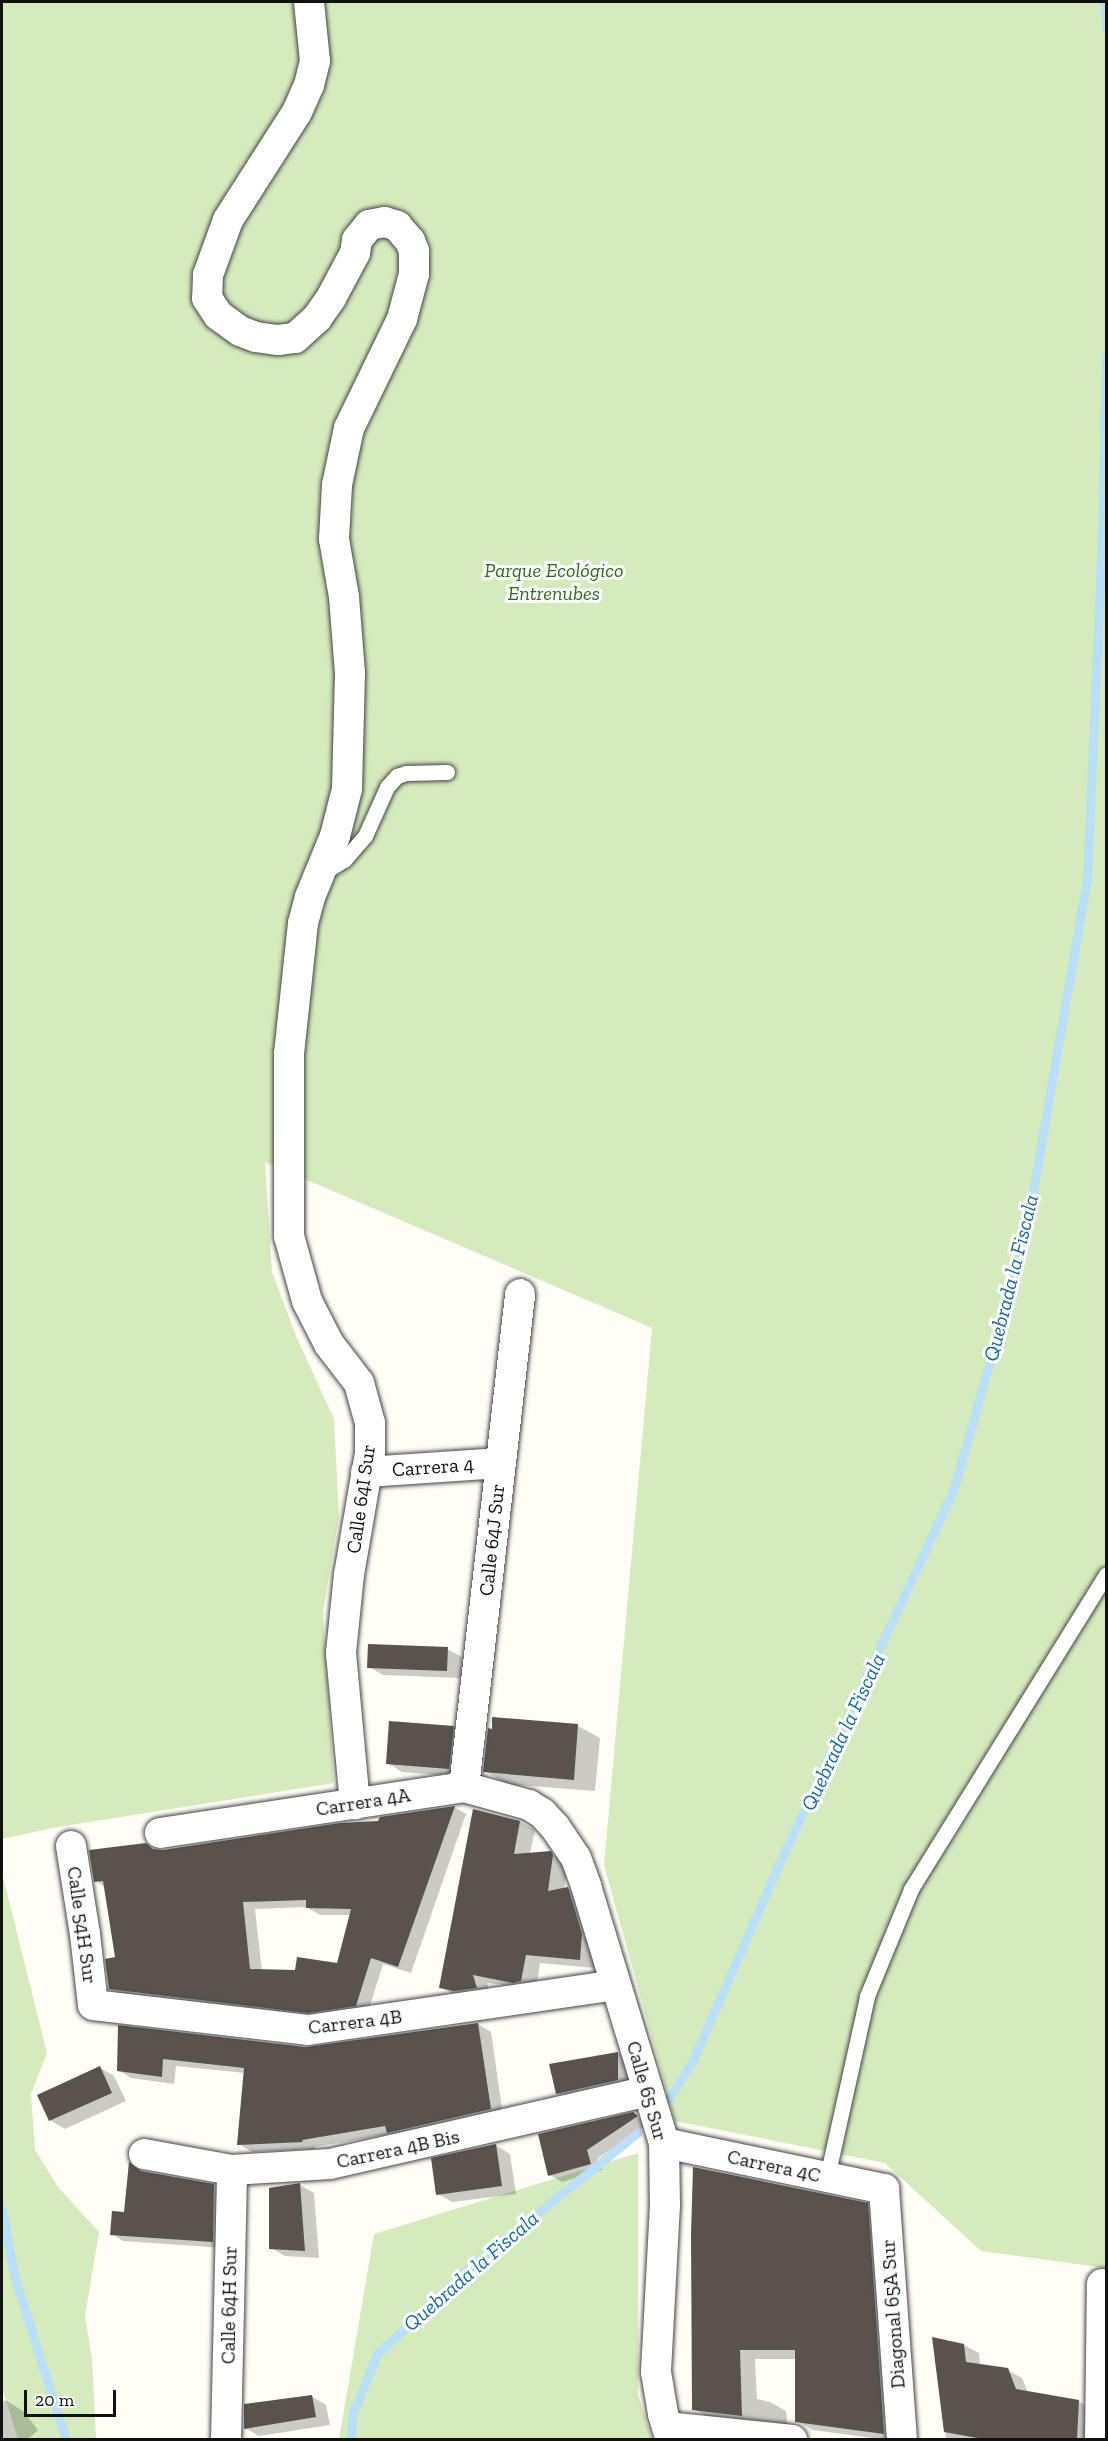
<!DOCTYPE html>
<meta charset="utf-8">
<style>
body{margin:0}
#map{position:relative;width:1108px;height:2441px;overflow:hidden;background:#fffdf5;font-family:"Zilla Slab",serif}
div>[style]{position:absolute}
.green>*{inset:0;background:#d5ebbd}
.shadow>*{inset:0;background:#0003}
.stream>*{height:9px;margin:-4.5px;padding:0 4.5px;transform-origin:4.5px;border-radius:4.5px;background:#b9e0f7}
.building>*{inset:0;background:#5a524d}
.roads{filter:drop-shadow(0 0 2px #444) drop-shadow(0 0 2px #444)}
.lane>*{height:15px;margin:-7.5px;padding:0 7.5px;transform-origin:7.5px;border-radius:7.5px;background:#fff}
.street>*{height:30px;margin:-15px;padding:0 15px;transform-origin:15px;border-radius:15px;background:#fff}
span{translate:-50% -50%;white-space:nowrap;text-align:center;line-height:1.15;-webkit-text-stroke:6px #fff;paint-order:stroke}
.park-label{font-size:20px;color:#2f6b1f;font-style:italic}
.street-label{font-size:20px;color:#111}
.water-label{font-size:21px;color:#1768a6;font-style:italic}
.frame{position:absolute;inset:0;border:3px solid #111;pointer-events:none}
.scale{position:absolute;left:24px;top:2390px;width:92px;height:27px;box-sizing:border-box;border:3px solid #111;border-top:0;padding-left:8px;font-size:18px;line-height:21px;white-space:nowrap;color:#111;-webkit-text-stroke:4px #fff;paint-order:stroke}
</style>
<div id="map">
<div class="green">
<div style="clip-path:polygon(2px 2px,1106px 2px,1106px 2268px,981px 2251px,885px 2163px,675px 2121px,604px 1865px,652px 1328px,265px 1162px,272px 1272px,296px 1336px,334px 1419px,339px 1517px,323px 1612px,334px 1783px,52px 1828px,2px 1839px)"></div>
<div style="clip-path:polygon(2px 1873px,47px 2053px,31px 2094px,35px 2150px,58px 2187px,99px 2232px,85px 2316px,92px 2359px,96px 2439px,18px 2439px,2px 2388px)"></div>
<div style="clip-path:polygon(638px 2153px,638px 2394px,652px 2439px,339px 2439px,374px 2234px)"></div>
</div>
<div class="shadow">
<div style="clip-path:polygon(447px 1649px,462px 1657px,461px 1678px,383px 1675px,369px 1667px)"></div>
<div style="clip-path:polygon(578px 1726px,600px 1738px,595px 1791px,506px 1784px,485px 1771px)"></div>
<div style="clip-path:polygon(453px 1727px,468px 1736px,463px 1777px,402px 1772px,388px 1763px)"></div>
<div style="clip-path:polygon(evenodd,454px 1807px,466px 1814px,411px 1973px,383px 1964px,368px 2012px,321px 2019px,123px 1996px,110px 1989px,117px 1958px,105px 1887px,96px 1881px,146px 1844px,157px 1851px,380px 1823px,454px 1807px,306px 1907px,320px 1915px,351px 1915px,338px 1964px,296px 1972px,262px 1971px,255px 1909px,306px 1907px)"></div>
<div style="clip-path:polygon(520px 1822px,535px 1830px,530px 1854px,550px 1853px,568px 1865px,564px 1889px,568px 1888px,582px 1897px,597px 1943px,595px 1968px,540px 1963px,536px 1989px,487px 1983px,491px 1996px,456px 1996px,441px 1987px)"></div>
<div style="clip-path:polygon(478px 2024px,491px 2032px,503px 2116px,401px 2140px,391px 2134px,314px 2147px,315px 2149px,252px 2152px,239px 2144px,245px 2073px,176px 2066px,174px 2084px,131px 2078px,118px 2070px,120px 2027px,306px 2049px)"></div>
<div style="clip-path:polygon(618px 2053px,632px 2062px,632px 2088px,572px 2102px,557px 2093px)"></div>
<div style="clip-path:polygon(100px 2068px,114px 2076px,126px 2101px,65px 2129px,50px 2120px)"></div>
<div style="clip-path:polygon(632px 2114px,649px 2124px,598px 2158px,602px 2170px,562px 2182px,550px 2175px)"></div>
<div style="clip-path:polygon(495px 2145px,510px 2154px,516px 2194px,452px 2202px,438px 2194px)"></div>
<div style="clip-path:polygon(130px 2164px,144px 2173px,214px 2186px,225px 2192px,224px 2248px,123px 2241px,112px 2234px,126px 2214px)"></div>
<div style="clip-path:polygon(300px 2185px,314px 2193px,319px 2258px,285px 2256px,271px 2248px)"></div>
<div style="clip-path:polygon(867px 2205px,883px 2214px,887px 2440px,813px 2430px,797px 2421px,797px 2359px,755px 2359px,757px 2399px,770px 2402px,786px 2411px,788px 2429px,710px 2418px,694px 2409px,692px 2234px)"></div>
<div style="clip-path:polygon(934px 2339px,964px 2345px,979px 2353px,980px 2365px,1007px 2370px,1022px 2378px,1028px 2393px,1078px 2401px,1093px 2410px,1091px 2440px,946px 2439px)"></div>
<div style="clip-path:polygon(311px 2396px,326px 2405px,330px 2425px,259px 2436px,245px 2428px)"></div>
<div style="clip-path:polygon(5px 2400px,23px 2411px,38px 2430px,27px 2440px,2px 2440px,2px 2403px)"></div>
</div>
<div class="stream">
<div style="left:1105px;top:2px;width:27px;rotate:88deg"></div>
<div style="left:669px;top:2098px;width:43px;rotate:-57.4deg"></div>
<div style="left:692px;top:2062px;width:226px;rotate:-66.3deg"></div>
<div style="left:783px;top:1855px;width:402px;rotate:-65deg"></div>
<div style="left:953px;top:1491px;width:264px;rotate:-74.2deg"></div>
<div style="left:1025px;top:1237px;width:363px;rotate:-80.2deg"></div>
<div style="left:1087px;top:879px;width:350px;rotate:-87.5deg"></div>
<div style="left:1102px;top:529px;width:172px;rotate:-88.7deg"></div>
<div style="left:2px;top:2210px;width:66px;rotate:79.5deg"></div>
<div style="left:14px;top:2275px;width:173px;rotate:72.5deg"></div>
<div style="left:350px;top:2440px;width:27px;rotate:-84deg"></div>
<div style="left:353px;top:2413px;width:64px;rotate:-67.9deg"></div>
<div style="left:377px;top:2354px;width:121px;rotate:-43.3deg"></div>
<div style="left:465px;top:2271px;width:221px;rotate:-38.7deg"></div>
</div>
<div class="building">
<div style="clip-path:polygon(368px 1644px,448px 1647px,447px 1671px,367px 1668px)"></div>
<div style="clip-path:polygon(492px 1717px,578px 1724px,574px 1780px,483px 1772px,488px 1728px,492px 1729px)"></div>
<div style="clip-path:polygon(389px 1721px,454px 1726px,449px 1769px,386px 1764px)"></div>
<div style="clip-path:polygon(evenodd,455px 1806px,398px 1967px,371px 1958px,356px 2006px,308px 2013px,109px 1989px,105px 1959px,115px 1957px,103px 1881px,94px 1882px,89px 1850px,146px 1843px,153px 1849px,163px 1850px,340px 1823px,378px 1821px,380px 1817px,455px 1806px,306px 1900px,306px 1908px,351px 1909px,337px 1963px,297px 1957px,295px 1970px,250px 1969px,243px 1902px,306px 1900px)"></div>
<div style="clip-path:polygon(473px 1809px,520px 1821px,514px 1854px,551px 1851px,553px 1855px,548px 1891px,568px 1887px,582px 1934px,580px 1960px,526px 1955px,521px 1981px,513px 1983px,473px 1975px,477px 1988px,454px 1991px,439px 1988px)"></div>
<div style="clip-path:polygon(478px 2023px,491px 2109px,387px 2133px,385px 2126px,302px 2140px,303px 2142px,237px 2145px,244px 2068px,163px 2059px,162px 2077px,117px 2071px,118px 2025px,306px 2047px)"></div>
<div style="clip-path:polygon(618px 2052px,618px 2080px,556px 2094px,549px 2064px)"></div>
<div style="clip-path:polygon(100px 2066px,112px 2093px,49px 2121px,37px 2095px)"></div>
<div style="clip-path:polygon(633px 2112px,638px 2116px,587px 2150px,591px 2164px,548px 2176px,538px 2134px)"></div>
<div style="clip-path:polygon(496px 2144px,502px 2186px,436px 2195px,431px 2158px)"></div>
<div style="clip-path:polygon(129px 2162px,141px 2171px,214px 2184px,213px 2242px,110px 2235px,112px 2211px,124px 2212px)"></div>
<div style="clip-path:polygon(693px 2167px,868px 2203px,884px 2434px,795px 2422px,795px 2350px,740px 2350px,742px 2416px,692px 2410px,691px 2234px)"></div>
<div style="clip-path:polygon(300px 2183px,305px 2251px,269px 2249px,269px 2188px)"></div>
<div style="clip-path:polygon(932px 2337px,964px 2344px,966px 2362px,1008px 2368px,1016px 2389px,1079px 2400px,1077px 2439px,983px 2439px,944px 2432px)"></div>
<div style="clip-path:polygon(312px 2395px,316px 2417px,244px 2429px,244px 2404px)"></div>
</div>
<div class="roads">
<div class="lane">
<div style="left:323px;top:873px;width:25px;rotate:-32deg"></div>
<div style="left:344px;top:860px;width:32px;rotate:-49deg"></div>
<div style="left:365px;top:836px;width:54px;rotate:-65.8deg"></div>
<div style="left:387px;top:787px;width:15px;rotate:-48deg"></div>
<div style="left:397px;top:776px;width:9px;rotate:-18deg"></div>
<div style="left:406px;top:773px;width:41px;rotate:-1.4deg"></div>
<div style="left:827px;top:2177px;width:185px;rotate:-77.5deg"></div>
<div style="left:867px;top:1996px;width:116px;rotate:-67.6deg"></div>
<div style="left:911px;top:1889px;width:370px;rotate:-58.2deg"></div>
</div>
<div class="street">
<div style="left:309px;top:2px;width:59px;rotate:84.2deg"></div>
<div style="left:315px;top:61px;width:25px;rotate:104deg"></div>
<div style="left:309px;top:85px;width:30px;rotate:114deg"></div>
<div style="left:297px;top:112px;width:128px;rotate:122.6deg"></div>
<div style="left:228px;top:220px;width:59px;rotate:110deg"></div>
<div style="left:208px;top:275px;width:23px;rotate:92deg"></div>
<div style="left:207px;top:298px;width:20px;rotate:57deg"></div>
<div style="left:218px;top:315px;width:27px;rotate:36deg"></div>
<div style="left:240px;top:331px;width:17px;rotate:21deg"></div>
<div style="left:256px;top:337px;width:22px;rotate:8deg"></div>
<div style="left:278px;top:340px;width:17px;rotate:-7deg"></div>
<div style="left:295px;top:338px;width:30px;rotate:-42deg"></div>
<div style="left:317px;top:318px;width:24px;rotate:-55deg"></div>
<div style="left:331px;top:298px;width:51px;rotate:-61.9deg"></div>
<div style="left:355px;top:253px;width:13px;rotate:-81deg"></div>
<div style="left:357px;top:240px;width:19px;rotate:-51deg"></div>
<div style="left:369px;top:225px;width:16px;rotate:-11deg"></div>
<div style="left:385px;top:222px;width:13px;rotate:18deg"></div>
<div style="left:397px;top:226px;width:20px;rotate:49deg"></div>
<div style="left:410px;top:241px;width:11px;rotate:68deg"></div>
<div style="left:414px;top:251px;width:23px;rotate:90deg"></div>
<div style="left:414px;top:274px;width:47px;rotate:104.9deg"></div>
<div style="left:402px;top:319px;width:121px;rotate:115.9deg"></div>
<div style="left:349px;top:428px;width:58px;rotate:101.9deg"></div>
<div style="left:337px;top:485px;width:54px;rotate:93.2deg"></div>
<div style="left:334px;top:539px;width:59px;rotate:80.2deg"></div>
<div style="left:344px;top:597px;width:77px;rotate:85.5deg"></div>
<div style="left:350px;top:674px;width:115px;rotate:91.5deg"></div>
<div style="left:347px;top:789px;width:49px;rotate:104.3deg"></div>
<div style="left:335px;top:836px;width:66px;rotate:112.3deg"></div>
<div style="left:310px;top:897px;width:27px;rotate:105deg"></div>
<div style="left:303px;top:923px;width:131px;rotate:96.1deg"></div>
<div style="left:289px;top:1053px;width:183px;rotate:90deg"></div>
<div style="left:289px;top:1236px;width:67px;rotate:74.5deg"></div>
<div style="left:307px;top:1301px;width:48px;rotate:62.9deg"></div>
<div style="left:329px;top:1344px;width:49px;rotate:52.4deg"></div>
<div style="left:359px;top:1383px;width:41px;rotate:74.6deg"></div>
<div style="left:370px;top:1423px;width:30px;rotate:90deg"></div>
<div style="left:370px;top:1453px;width:123px;rotate:99.8deg"></div>
<div style="left:349px;top:1574px;width:79px;rotate:95.8deg"></div>
<div style="left:341px;top:1653px;width:152px;rotate:84.7deg"></div>
<div style="left:366px;top:1472px;width:135px;rotate:-3.8deg"></div>
<div style="left:464px;top:1787px;width:496px;rotate:-83.5deg"></div>
<div style="left:160px;top:1833px;width:307px;rotate:-8.6deg"></div>
<div style="left:464px;top:1787px;width:67px;rotate:15.5deg"></div>
<div style="left:529px;top:1805px;width:15px;rotate:32deg"></div>
<div style="left:542px;top:1813px;width:19px;rotate:47deg"></div>
<div style="left:555px;top:1827px;width:37px;rotate:56deg"></div>
<div style="left:576px;top:1858px;width:30px;rotate:70deg"></div>
<div style="left:586px;top:1886px;width:269px;rotate:73.1deg"></div>
<div style="left:664px;top:2143px;width:62px;rotate:89.1deg"></div>
<div style="left:665px;top:2205px;width:167px;rotate:93.1deg"></div>
<div style="left:656px;top:2372px;width:43px;rotate:80.5deg"></div>
<div style="left:663px;top:2414px;width:27px;rotate:73deg"></div>
<div style="left:71px;top:1846px;width:89px;rotate:81deg"></div>
<div style="left:85px;top:1934px;width:71px;rotate:83.6deg"></div>
<div style="left:93px;top:2005px;width:216px;rotate:6.6deg"></div>
<div style="left:308px;top:2030px;width:311px;rotate:-8.3deg"></div>
<div style="left:664px;top:2143px;width:225px;rotate:11.8deg"></div>
<div style="left:884px;top:2189px;width:252px;rotate:85.9deg"></div>
<div style="left:144px;top:2154px;width:89px;rotate:10.3deg"></div>
<div style="left:232px;top:2170px;width:98px;rotate:-3.5deg"></div>
<div style="left:330px;top:2164px;width:326px;rotate:-12.9deg"></div>
<div style="left:667px;top:2427px;width:126px;rotate:5.9deg"></div>
<div style="left:226px;top:2440px;width:270px;rotate:-88.7deg"></div>
<div style="left:1100px;top:2440px;width:156px;rotate:-89.3deg"></div>
</div>
</div>
<div class="park-label">
<span style="left:554px;top:582px">Parque Ecológico<br>Entrenubes</span>
</div>
<div class="street-label">
<span style="left:433px;top:1467px;rotate:-4deg">Carrera 4</span>
<span style="left:361px;top:1499px;rotate:-82deg">Calle 64I Sur</span>
<span style="left:492px;top:1540px;rotate:-84deg">Calle 64J Sur</span>
<span style="left:363px;top:1802px;rotate:-9deg">Carrera 4A</span>
<span style="left:82px;top:1925px;rotate:82deg">Calle 54H Sur</span>
<span style="left:355px;top:2022px;rotate:-7deg">Carrera 4B</span>
<span style="left:647px;top:2091px;rotate:74deg">Calle 65 Sur</span>
<span style="left:398px;top:2149px;rotate:-12deg">Carrera 4B Bis</span>
<span style="left:774px;top:2166px;rotate:12deg">Carrera 4C</span>
<span style="left:229px;top:2305px;rotate:-89deg">Calle 64H Sur</span>
<span style="left:893px;top:2314px;rotate:-94deg">Diagonal 65A Sur</span>
</div>
<div class="water-label">
<span style="left:1011px;top:1278px;rotate:-76deg">Quebrada la Fiscala</span>
<span style="left:843px;top:1732px;rotate:-65deg">Quebrada la Fiscala</span>
<span style="left:471px;top:2271px;rotate:-41deg">Quebrada la Fiscala</span>
</div>
<div class="frame"></div>
<div class="scale">20 m</div>
</div>
